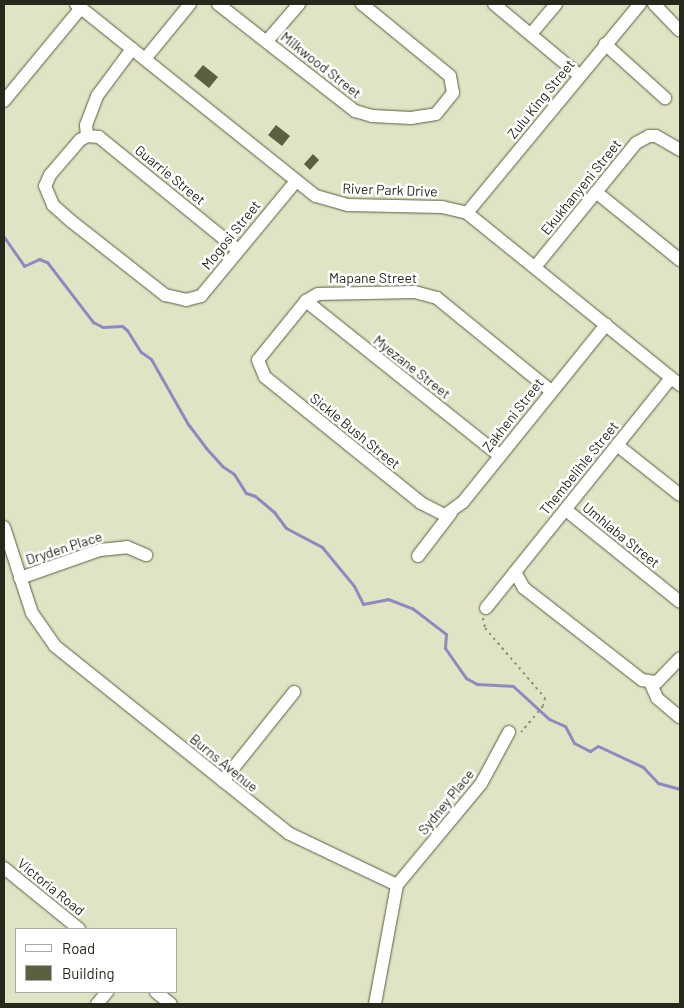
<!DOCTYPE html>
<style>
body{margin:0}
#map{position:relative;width:684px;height:1008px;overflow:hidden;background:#e1e4c4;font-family:Barlow,sans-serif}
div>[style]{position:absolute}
.stream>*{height:3px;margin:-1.5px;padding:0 1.5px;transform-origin:1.5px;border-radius:1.5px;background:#8c8ac0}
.building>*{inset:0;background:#5d5f43}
.path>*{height:2px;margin-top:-1px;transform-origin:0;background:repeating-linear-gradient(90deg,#8c8e77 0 2.5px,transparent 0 6.5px)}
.roads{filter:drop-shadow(0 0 1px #5b5d41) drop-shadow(0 0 1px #5b5d41)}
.minor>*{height:12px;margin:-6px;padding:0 6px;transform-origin:6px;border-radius:6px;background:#fff}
span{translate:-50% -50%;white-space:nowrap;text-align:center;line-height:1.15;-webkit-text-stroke:5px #fff;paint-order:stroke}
.street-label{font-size:14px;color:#27281b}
.frame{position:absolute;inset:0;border:5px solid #27281b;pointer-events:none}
.legend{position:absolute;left:15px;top:928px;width:162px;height:65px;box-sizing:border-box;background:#fff;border:1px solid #a9a9a4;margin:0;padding:6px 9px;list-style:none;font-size:15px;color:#27281b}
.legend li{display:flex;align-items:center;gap:10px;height:25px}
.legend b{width:25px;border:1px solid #a9a9a4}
</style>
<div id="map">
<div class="stream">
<div style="left:4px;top:237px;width:35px;rotate:55deg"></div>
<div style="left:24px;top:266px;width:17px;rotate:-25deg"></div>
<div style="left:39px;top:259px;width:9px;rotate:21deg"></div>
<div style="left:47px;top:262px;width:76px;rotate:52.5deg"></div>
<div style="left:93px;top:322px;width:11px;rotate:27deg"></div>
<div style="left:103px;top:327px;width:19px;rotate:-3deg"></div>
<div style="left:122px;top:326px;width:6px;rotate:39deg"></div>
<div style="left:127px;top:330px;width:26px;rotate:58deg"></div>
<div style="left:141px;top:352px;width:12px;rotate:35deg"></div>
<div style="left:151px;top:359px;width:75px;rotate:60.4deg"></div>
<div style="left:188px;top:424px;width:30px;rotate:53deg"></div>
<div style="left:206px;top:448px;width:24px;rotate:48deg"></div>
<div style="left:222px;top:466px;width:14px;rotate:34deg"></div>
<div style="left:234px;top:474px;width:22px;rotate:58deg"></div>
<div style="left:246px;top:493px;width:9px;rotate:18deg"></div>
<div style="left:255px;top:496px;width:25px;rotate:40deg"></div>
<div style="left:274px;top:512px;width:20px;rotate:53deg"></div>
<div style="left:286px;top:528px;width:41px;rotate:27.8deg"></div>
<div style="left:322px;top:547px;width:50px;rotate:50.6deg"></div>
<div style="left:354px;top:586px;width:20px;rotate:63deg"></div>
<div style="left:363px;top:604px;width:25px;rotate:-11deg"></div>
<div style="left:388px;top:599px;width:26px;rotate:21deg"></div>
<div style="left:412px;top:608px;width:43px;rotate:37.4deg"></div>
<div style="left:446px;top:634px;width:14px;rotate:94deg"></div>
<div style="left:445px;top:648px;width:37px;rotate:55deg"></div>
<div style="left:466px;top:678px;width:13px;rotate:29deg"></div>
<div style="left:477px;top:684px;width:36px;rotate:3deg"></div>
<div style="left:513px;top:686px;width:49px;rotate:42.5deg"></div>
<div style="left:549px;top:719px;width:17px;rotate:24deg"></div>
<div style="left:565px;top:726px;width:19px;rotate:62deg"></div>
<div style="left:574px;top:743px;width:18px;rotate:27deg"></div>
<div style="left:590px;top:751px;width:9px;rotate:-32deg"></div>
<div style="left:598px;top:746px;width:50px;rotate:25deg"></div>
<div style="left:643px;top:767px;width:22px;rotate:47deg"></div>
<div style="left:658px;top:783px;width:23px;rotate:15deg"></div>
</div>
<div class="building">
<div style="clip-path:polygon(203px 65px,218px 77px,209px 88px,194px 76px)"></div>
<div style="clip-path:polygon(276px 125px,290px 136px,282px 146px,268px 135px)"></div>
<div style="clip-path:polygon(313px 154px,319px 160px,310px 170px,304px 164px)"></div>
</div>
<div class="path">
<div style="left:483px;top:618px;width:10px;rotate:79deg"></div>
<div style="left:485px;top:628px;width:92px;rotate:49.4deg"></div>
<div style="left:545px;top:698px;width:8px;rotate:104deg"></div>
<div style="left:543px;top:706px;width:34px;rotate:130deg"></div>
</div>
<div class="roads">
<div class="minor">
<div style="left:76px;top:4px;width:307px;rotate:38.7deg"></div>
<div style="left:316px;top:196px;width:33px;rotate:16deg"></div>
<div style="left:348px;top:205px;width:94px;rotate:1.2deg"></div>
<div style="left:442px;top:207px;width:26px;rotate:13deg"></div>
<div style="left:467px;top:213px;width:274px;rotate:38.9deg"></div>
<div style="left:218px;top:4px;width:174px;rotate:38deg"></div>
<div style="left:355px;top:111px;width:18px;rotate:16deg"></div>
<div style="left:372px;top:116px;width:39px;rotate:3deg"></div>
<div style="left:411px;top:118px;width:25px;rotate:-9deg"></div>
<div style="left:436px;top:114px;width:27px;rotate:-51deg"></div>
<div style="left:453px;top:93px;width:17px;rotate:-100deg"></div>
<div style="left:450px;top:76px;width:114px;rotate:-140.7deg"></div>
<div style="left:494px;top:4px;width:111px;rotate:39.9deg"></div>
<div style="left:654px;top:4px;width:37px;rotate:46deg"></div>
<div style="left:531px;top:34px;width:39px;rotate:-50deg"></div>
<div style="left:267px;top:41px;width:49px;rotate:-49.1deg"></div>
<div style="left:605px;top:44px;width:81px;rotate:42deg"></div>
<div style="left:145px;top:59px;width:71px;rotate:-50.7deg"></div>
<div style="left:4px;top:101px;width:121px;rotate:-50.4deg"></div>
<div style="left:87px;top:136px;width:11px;rotate:-95deg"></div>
<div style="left:86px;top:125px;width:31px;rotate:-69deg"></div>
<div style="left:97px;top:96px;width:59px;rotate:-53.3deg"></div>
<div style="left:596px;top:192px;width:108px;rotate:39deg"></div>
<div style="left:467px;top:213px;width:271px;rotate:-50.4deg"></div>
<div style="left:238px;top:250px;width:179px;rotate:-140.9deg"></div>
<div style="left:99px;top:137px;width:12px;rotate:-175deg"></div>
<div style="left:87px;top:136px;width:8px;rotate:150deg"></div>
<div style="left:80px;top:140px;width:46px;rotate:130.6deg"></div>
<div style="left:50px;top:175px;width:12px;rotate:114deg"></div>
<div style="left:45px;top:186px;width:21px;rotate:67deg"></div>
<div style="left:53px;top:205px;width:24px;rotate:42deg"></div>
<div style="left:71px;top:221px;width:120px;rotate:38.2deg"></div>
<div style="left:165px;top:295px;width:22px;rotate:13deg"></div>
<div style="left:186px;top:300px;width:16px;rotate:-15deg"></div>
<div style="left:201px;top:296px;width:149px;rotate:-50.4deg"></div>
<div style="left:535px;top:267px;width:160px;rotate:-50.8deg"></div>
<div style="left:636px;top:143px;width:15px;rotate:-28deg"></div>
<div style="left:649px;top:136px;width:7px"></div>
<div style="left:656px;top:136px;width:28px;rotate:30deg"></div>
<div style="left:306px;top:301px;width:248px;rotate:38.6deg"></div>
<div style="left:671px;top:378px;width:249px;rotate:128.8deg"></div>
<div style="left:515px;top:572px;width:18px;rotate:61deg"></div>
<div style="left:524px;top:588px;width:150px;rotate:37.9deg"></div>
<div style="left:642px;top:680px;width:15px;rotate:8deg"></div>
<div style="left:657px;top:682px;width:33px;rotate:-46deg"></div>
<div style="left:551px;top:391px;width:147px;rotate:-140.8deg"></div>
<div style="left:437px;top:298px;width:24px;rotate:-165deg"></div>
<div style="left:414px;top:292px;width:96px;rotate:178.8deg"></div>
<div style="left:318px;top:294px;width:14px;rotate:150deg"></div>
<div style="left:306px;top:301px;width:76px;rotate:129.1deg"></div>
<div style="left:258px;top:360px;width:18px;rotate:68deg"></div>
<div style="left:265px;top:377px;width:201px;rotate:38.9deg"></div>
<div style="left:421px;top:503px;width:27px;rotate:27deg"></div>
<div style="left:445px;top:515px;width:22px;rotate:-36deg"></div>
<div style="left:463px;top:502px;width:228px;rotate:-51.1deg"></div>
<div style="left:617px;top:445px;width:80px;rotate:38.4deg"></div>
<div style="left:566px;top:510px;width:146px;rotate:38.9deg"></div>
<div style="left:4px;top:527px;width:90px;rotate:72deg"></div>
<div style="left:32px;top:613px;width:40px;rotate:55.1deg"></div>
<div style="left:55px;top:646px;width:299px;rotate:38.7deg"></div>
<div style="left:288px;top:833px;width:121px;rotate:25.5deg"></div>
<div style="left:418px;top:556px;width:54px;rotate:-52.5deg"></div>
<div style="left:20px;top:578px;width:85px;rotate:-19.3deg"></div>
<div style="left:100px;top:550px;width:27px;rotate:-6deg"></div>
<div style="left:127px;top:547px;width:21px;rotate:23deg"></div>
<div style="left:486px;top:608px;width:46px;rotate:-51.1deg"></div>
<div style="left:650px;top:682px;width:17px;rotate:66deg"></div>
<div style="left:657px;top:698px;width:30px;rotate:40deg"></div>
<div style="left:223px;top:781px;width:114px;rotate:-51.4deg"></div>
<div style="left:4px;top:868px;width:97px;rotate:39.1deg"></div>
<div style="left:156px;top:992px;width:19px;rotate:39deg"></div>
<div style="left:97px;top:1004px;width:16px;rotate:-50deg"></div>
<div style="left:375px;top:1004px;width:121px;rotate:-79.5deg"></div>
<div style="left:397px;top:885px;width:131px;rotate:-50.3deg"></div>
<div style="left:481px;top:784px;width:59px;rotate:-61.7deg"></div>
</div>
</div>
<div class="street-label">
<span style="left:321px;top:65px;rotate:38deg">Milkwood Street</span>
<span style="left:541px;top:99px;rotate:-51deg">Zulu King Street</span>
<span style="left:170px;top:175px;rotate:39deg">Guarrie Street</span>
<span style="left:581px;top:187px;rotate:-51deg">Ekukhanyeni Street</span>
<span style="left:390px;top:190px;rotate:2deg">River Park Drive</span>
<span style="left:231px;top:235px;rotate:-51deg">Mogosi Street</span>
<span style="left:373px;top:278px">Mapane Street</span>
<span style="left:412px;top:367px;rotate:38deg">Myezane Street</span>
<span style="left:513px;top:415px;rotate:-52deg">Zakheni Street</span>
<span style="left:355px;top:431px;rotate:39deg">Sickle Bush Street</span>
<span style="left:579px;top:468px;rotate:-51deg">Thembelihle Street</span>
<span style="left:621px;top:535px;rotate:39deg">Umhlaba Street</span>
<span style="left:64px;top:548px;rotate:-18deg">Dryden Place</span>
<span style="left:224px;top:763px;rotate:39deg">Burns Avenue</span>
<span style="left:446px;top:802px;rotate:-51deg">Sydney Place</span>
<span style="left:51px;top:887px;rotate:39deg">Victoria Road</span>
</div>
<div class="frame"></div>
<ul class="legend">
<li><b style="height:6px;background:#fff"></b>Road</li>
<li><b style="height:14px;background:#5d5f43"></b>Building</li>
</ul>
</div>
